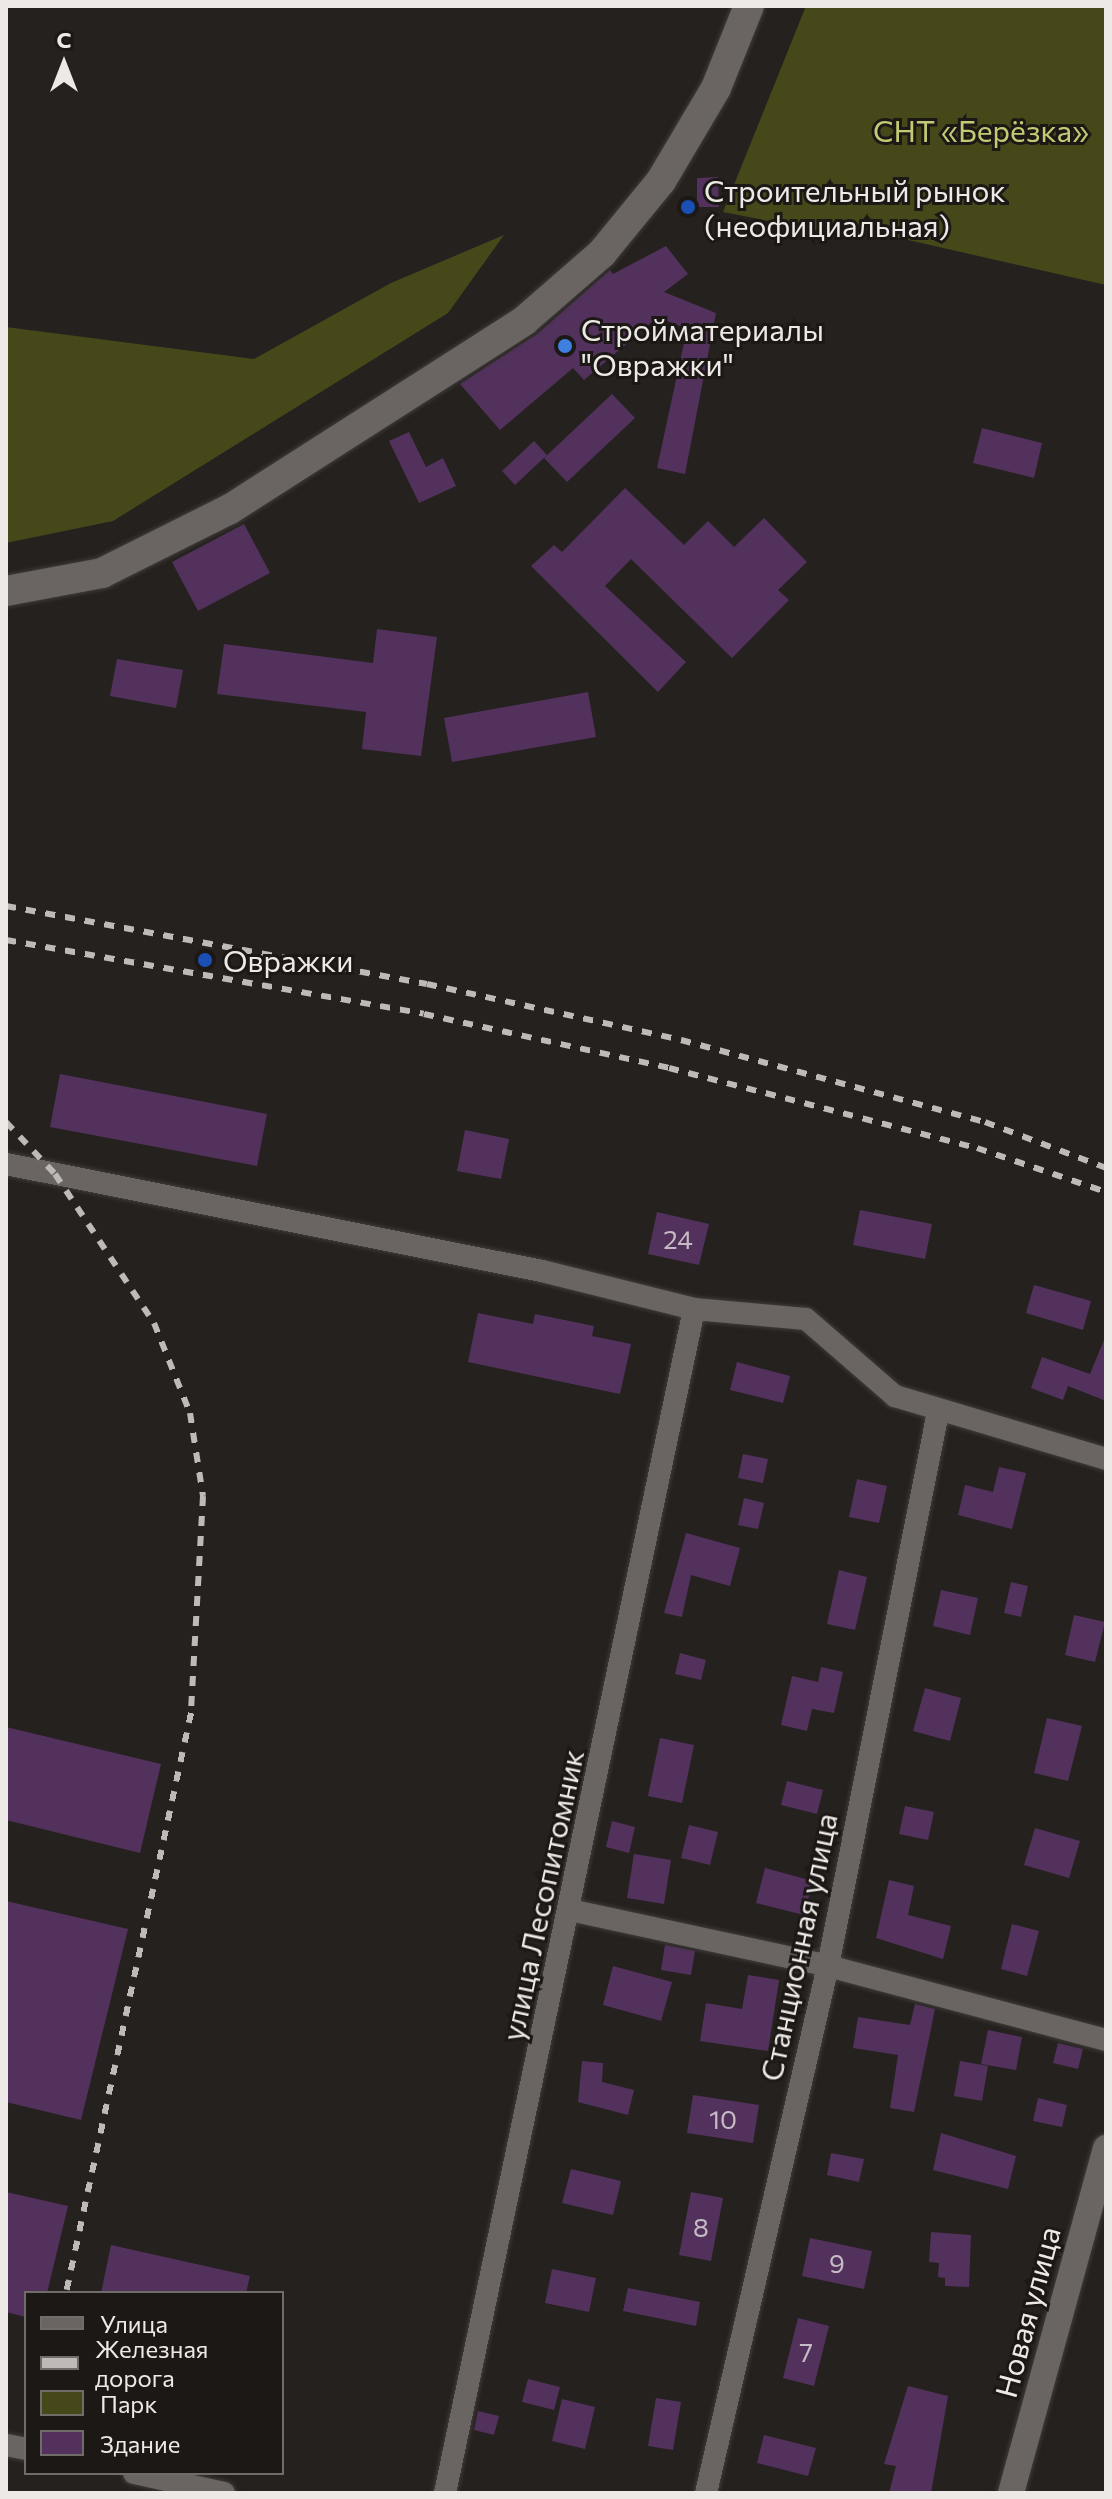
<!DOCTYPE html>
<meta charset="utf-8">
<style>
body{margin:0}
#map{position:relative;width:1112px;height:2499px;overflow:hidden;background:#25211f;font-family:Commissioner,sans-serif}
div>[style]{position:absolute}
.green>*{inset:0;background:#464819}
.building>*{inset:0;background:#52325c}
.roads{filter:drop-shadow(0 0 2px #3f3c3a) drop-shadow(0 0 2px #3f3c3a)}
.minor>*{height:22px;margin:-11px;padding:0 11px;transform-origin:11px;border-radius:11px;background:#6a6562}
.tertiary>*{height:26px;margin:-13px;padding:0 13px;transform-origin:13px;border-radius:13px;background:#6a6562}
.secondary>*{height:30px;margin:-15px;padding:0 15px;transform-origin:15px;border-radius:15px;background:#6a6562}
.rail>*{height:6px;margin-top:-3px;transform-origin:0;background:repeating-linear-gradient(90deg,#bdbab8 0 10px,transparent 0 20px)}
.dots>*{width:22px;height:22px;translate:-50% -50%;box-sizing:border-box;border:4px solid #1c1815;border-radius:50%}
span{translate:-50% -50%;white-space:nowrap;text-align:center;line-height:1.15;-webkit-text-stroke:6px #1c1815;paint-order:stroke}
.number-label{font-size:26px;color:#c6bbc4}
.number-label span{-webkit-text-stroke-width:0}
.park-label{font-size:30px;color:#c5c974}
.poi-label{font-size:30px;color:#ece9e7}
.left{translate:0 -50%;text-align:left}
.street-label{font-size:30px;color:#ece9e7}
.frame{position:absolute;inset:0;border:8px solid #ece9e7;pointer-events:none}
.legend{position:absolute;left:24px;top:2291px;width:260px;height:184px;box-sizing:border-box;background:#1c1815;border:2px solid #6f6c69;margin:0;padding:10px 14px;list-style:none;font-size:24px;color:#ece9e7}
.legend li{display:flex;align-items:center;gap:16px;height:40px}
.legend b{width:40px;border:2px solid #6f6c69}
.north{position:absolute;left:24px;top:24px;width:80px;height:80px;-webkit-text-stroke:6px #1c1815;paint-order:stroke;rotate:0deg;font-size:22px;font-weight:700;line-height:32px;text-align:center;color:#ece9e7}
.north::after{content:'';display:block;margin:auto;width:28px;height:36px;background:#ece9e7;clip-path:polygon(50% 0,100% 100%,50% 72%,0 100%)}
</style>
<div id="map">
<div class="green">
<div style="clip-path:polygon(806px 6px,1106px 6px,1106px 285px,833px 223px,825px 232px,723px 212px)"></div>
<div style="clip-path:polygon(504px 235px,448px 313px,113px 521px,6px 543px,6px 327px,254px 359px,391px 283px)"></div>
</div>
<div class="building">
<div style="clip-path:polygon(718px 177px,719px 207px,697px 207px,697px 178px)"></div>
<div style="clip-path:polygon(666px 246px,688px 274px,664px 292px,716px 313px,685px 474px,657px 468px,687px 329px,658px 317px,584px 380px,573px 368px,500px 430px,460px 384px,537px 334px,610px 270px,613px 274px)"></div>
<div style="clip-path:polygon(612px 394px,635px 418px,567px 482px,544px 458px)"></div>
<div style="clip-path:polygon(982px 428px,1042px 443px,1034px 478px,973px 463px)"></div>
<div style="clip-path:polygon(409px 432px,426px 467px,443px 458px,456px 486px,419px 503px,389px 441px)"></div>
<div style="clip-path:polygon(534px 441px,547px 455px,515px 485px,502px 471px)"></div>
<div style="clip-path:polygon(625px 488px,684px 545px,708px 521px,734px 547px,764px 518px,807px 562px,778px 590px,789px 600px,732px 658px,631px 559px,605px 586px,686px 662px,658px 692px,531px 566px,554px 545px,562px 552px)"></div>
<div style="clip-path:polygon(244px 524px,270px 573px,198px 611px,172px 562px)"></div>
<div style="clip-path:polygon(377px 629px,437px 637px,421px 756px,362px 749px,366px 712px,217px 694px,224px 644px,373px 663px)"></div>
<div style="clip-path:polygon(117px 659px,183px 670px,176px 708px,110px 696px)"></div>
<div style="clip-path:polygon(588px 692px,596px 737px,452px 762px,444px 718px)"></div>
<div style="clip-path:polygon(60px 1074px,267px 1114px,257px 1166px,50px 1127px)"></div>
<div style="clip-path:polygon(465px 1130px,509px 1139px,501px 1179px,457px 1171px)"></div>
<div style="clip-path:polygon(860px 1210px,932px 1224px,925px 1259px,853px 1245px)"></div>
<div style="clip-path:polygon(657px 1212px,709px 1224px,699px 1265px,648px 1254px)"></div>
<div style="clip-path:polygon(1034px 1285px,1091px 1301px,1083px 1330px,1026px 1313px)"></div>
<div style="clip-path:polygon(478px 1313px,533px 1324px,535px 1314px,594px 1326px,592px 1336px,631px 1344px,620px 1394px,468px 1362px)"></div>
<div style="clip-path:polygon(1106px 1335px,1106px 1401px,1068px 1386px,1063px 1400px,1031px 1388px,1042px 1357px,1090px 1374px)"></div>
<div style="clip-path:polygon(737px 1362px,790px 1376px,783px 1403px,730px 1390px)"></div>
<div style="clip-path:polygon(743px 1454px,768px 1459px,763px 1483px,738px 1478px)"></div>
<div style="clip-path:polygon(999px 1467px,1026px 1473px,1012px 1529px,958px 1515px,965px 1485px,993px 1492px)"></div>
<div style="clip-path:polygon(857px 1479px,887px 1486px,879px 1523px,849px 1517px)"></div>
<div style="clip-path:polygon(744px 1498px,764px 1503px,758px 1529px,738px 1525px)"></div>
<div style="clip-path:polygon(686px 1533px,740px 1548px,730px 1586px,691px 1575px,682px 1617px,664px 1613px)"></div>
<div style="clip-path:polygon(839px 1570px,867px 1577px,855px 1630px,827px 1624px)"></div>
<div style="clip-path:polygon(1011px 1582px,1028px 1586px,1021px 1617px,1004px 1613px)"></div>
<div style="clip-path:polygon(941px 1590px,978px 1598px,970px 1635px,933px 1626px)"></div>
<div style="clip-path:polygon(1074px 1615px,1105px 1622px,1095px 1662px,1065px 1655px)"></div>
<div style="clip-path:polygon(680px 1653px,706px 1660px,701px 1680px,675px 1674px)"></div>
<div style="clip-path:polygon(821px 1667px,843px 1672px,834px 1713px,812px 1709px,807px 1731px,781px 1725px,792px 1676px,818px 1682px)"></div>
<div style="clip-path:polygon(925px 1688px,961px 1698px,950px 1741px,913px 1731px)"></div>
<div style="clip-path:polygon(1047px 1718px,1082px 1726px,1068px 1781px,1034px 1773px)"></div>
<div style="clip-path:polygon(6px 1727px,161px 1764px,140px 1853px,6px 1820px)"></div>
<div style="clip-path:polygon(660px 1738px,694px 1745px,682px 1803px,648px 1796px)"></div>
<div style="clip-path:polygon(787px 1781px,823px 1790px,817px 1814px,781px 1805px)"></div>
<div style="clip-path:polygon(905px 1806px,934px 1812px,928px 1840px,899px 1834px)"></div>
<div style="clip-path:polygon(612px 1821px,635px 1827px,629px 1853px,606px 1847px)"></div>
<div style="clip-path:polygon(689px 1825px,718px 1832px,710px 1865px,681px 1858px)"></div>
<div style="clip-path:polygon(1035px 1828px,1080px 1841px,1069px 1878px,1024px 1865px)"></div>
<div style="clip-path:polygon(634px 1854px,671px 1860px,664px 1904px,627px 1898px)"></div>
<div style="clip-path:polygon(765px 1868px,813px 1881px,804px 1915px,756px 1903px)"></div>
<div style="clip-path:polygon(889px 1880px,914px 1886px,908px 1915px,951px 1926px,943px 1959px,876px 1938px)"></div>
<div style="clip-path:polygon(6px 1901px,128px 1929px,81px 2120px,6px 2102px)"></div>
<div style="clip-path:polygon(1012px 1924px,1039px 1931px,1027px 1976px,1001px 1969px)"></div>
<div style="clip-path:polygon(665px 1945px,695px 1951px,691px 1975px,661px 1970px)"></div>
<div style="clip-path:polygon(613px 1966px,672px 1982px,661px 2021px,603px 2005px)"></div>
<div style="clip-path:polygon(748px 1975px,779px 1980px,768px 2051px,700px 2041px,706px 2003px,742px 2009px)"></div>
<div style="clip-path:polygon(915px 2004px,935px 2009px,914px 2112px,890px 2108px,898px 2055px,853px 2048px,858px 2017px,910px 2025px)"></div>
<div style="clip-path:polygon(988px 2030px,1022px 2037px,1016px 2070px,981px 2064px)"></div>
<div style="clip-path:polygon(1058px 2043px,1083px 2049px,1078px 2069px,1053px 2063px)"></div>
<div style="clip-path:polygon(582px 2061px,603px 2063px,602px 2082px,634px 2090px,628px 2115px,578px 2102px)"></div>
<div style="clip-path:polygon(960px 2061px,988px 2066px,982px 2101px,954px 2096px)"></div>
<div style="clip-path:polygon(693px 2095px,759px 2105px,753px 2143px,687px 2133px)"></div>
<div style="clip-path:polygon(1038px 2098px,1067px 2105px,1062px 2127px,1033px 2121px)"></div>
<div style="clip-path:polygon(941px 2133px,1016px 2156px,1008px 2189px,933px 2170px)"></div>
<div style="clip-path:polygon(831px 2153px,864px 2159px,859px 2182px,827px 2175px)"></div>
<div style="clip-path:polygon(571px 2169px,621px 2181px,613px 2215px,562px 2203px)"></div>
<div style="clip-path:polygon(6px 2192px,68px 2206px,47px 2293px,26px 2293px,26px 2317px,6px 2312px)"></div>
<div style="clip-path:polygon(691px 2192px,723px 2198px,711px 2261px,679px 2255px)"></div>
<div style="clip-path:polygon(931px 2232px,971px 2235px,969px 2287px,945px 2286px,945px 2278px,938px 2277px,939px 2263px,929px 2262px)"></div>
<div style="clip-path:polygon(810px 2238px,872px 2251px,864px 2289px,802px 2276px)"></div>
<div style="clip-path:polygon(111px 2245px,250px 2276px,246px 2293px,101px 2293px)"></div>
<div style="clip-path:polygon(552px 2269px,596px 2278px,589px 2312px,545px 2303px)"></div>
<div style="clip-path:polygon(628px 2288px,700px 2302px,696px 2326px,623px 2311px)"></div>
<div style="clip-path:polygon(798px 2318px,829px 2326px,814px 2386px,783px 2378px)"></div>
<div style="clip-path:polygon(528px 2379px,560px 2387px,554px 2410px,522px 2402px)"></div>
<div style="clip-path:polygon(908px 2386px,948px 2396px,931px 2493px,889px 2493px,896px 2466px,884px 2464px)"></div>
<div style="clip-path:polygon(656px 2398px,681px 2402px,673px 2450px,648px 2446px)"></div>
<div style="clip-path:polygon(562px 2399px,595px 2407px,585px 2449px,552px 2441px)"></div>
<div style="clip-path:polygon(478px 2411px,499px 2416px,494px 2435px,474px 2430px)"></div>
<div style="clip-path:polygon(764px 2435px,816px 2448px,808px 2476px,757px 2463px)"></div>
</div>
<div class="roads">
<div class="minor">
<div style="left:6px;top:1164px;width:547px;rotate:11.29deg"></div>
<div style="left:542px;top:1271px;width:157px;rotate:14deg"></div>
<div style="left:694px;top:1309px;width:112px;rotate:5.1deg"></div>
<div style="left:806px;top:1319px;width:118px;rotate:40.9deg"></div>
<div style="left:895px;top:1396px;width:220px;rotate:16.6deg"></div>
<div style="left:570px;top:1910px;width:264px;rotate:12.2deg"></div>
<div style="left:828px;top:1966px;width:288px;rotate:14.9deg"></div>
<div style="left:6px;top:2445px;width:20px;rotate:11deg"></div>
<div style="left:134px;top:2473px;width:92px;rotate:12.5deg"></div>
<div style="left:445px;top:2493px;width:1210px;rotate:-78.12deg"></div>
<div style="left:706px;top:2493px;width:541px;rotate:-76.97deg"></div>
<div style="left:828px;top:1966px;width:565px;rotate:-78.77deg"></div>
</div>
<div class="tertiary">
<div style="left:1011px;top:2493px;width:358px;rotate:-74.6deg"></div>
</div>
<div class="secondary">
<div style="left:6px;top:591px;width:98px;rotate:-10.6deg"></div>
<div style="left:102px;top:573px;width:143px;rotate:-26.6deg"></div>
<div style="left:230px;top:509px;width:350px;rotate:-32.6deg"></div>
<div style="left:525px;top:320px;width:102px;rotate:-41deg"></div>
<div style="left:602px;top:253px;width:93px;rotate:-50.7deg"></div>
<div style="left:661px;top:181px;width:108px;rotate:-59.4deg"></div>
<div style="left:716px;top:88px;width:88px;rotate:-68.1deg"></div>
</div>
</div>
<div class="rail">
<div style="left:6px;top:906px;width:428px;rotate:10.5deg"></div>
<div style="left:427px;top:984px;width:260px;rotate:12.4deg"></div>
<div style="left:681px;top:1040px;width:315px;rotate:15.1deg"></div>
<div style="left:985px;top:1122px;width:129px;rotate:20.8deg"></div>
<div style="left:6px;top:940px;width:424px;rotate:10deg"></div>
<div style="left:424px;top:1014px;width:251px;rotate:12.4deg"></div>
<div style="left:669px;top:1068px;width:318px;rotate:14.6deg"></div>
<div style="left:977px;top:1148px;width:136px;rotate:18.8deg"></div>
<div style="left:6px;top:1122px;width:71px;rotate:46.7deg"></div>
<div style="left:55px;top:1174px;width:179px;rotate:56.4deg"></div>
<div style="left:154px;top:1323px;width:97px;rotate:68.2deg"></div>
<div style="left:190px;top:1413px;width:84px;rotate:81.1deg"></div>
<div style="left:203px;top:1496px;width:217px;rotate:93.2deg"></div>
<div style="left:191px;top:1713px;width:593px;rotate:102.16deg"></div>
</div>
<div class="dots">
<div style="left:688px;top:207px;background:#1a4fb4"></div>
<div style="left:565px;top:346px;background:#3f7fe0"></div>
<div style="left:205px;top:960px;background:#1a4fb4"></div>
</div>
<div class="number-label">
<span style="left:678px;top:1239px">24</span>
<span style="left:723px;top:2119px">10</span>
<span style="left:701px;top:2227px">8</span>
<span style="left:837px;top:2263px">9</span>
<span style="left:806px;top:2352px">7</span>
</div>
<div class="park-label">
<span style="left:981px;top:130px">СНТ «Берёзка»</span>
</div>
<div class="poi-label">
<span class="left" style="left:704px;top:207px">Строительный рынок<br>(неофициальная)</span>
<span class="left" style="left:581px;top:346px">Стройматериалы<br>"Овражки"</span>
<span class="left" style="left:223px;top:960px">Овражки</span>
</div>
<div class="street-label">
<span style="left:542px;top:1895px;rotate:-78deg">улица Лесопитомник</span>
<span style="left:798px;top:1947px;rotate:-78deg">Станционная улица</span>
<span style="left:1027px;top:2312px;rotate:-75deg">Новая улица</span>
</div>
<div class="frame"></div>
<ul class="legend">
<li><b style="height:10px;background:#6a6562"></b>Улица</li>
<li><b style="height:10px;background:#bdbab8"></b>Железная дорога</li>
<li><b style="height:22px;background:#464819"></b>Парк</li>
<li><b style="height:22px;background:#52325c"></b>Здание</li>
</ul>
<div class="north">С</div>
</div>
